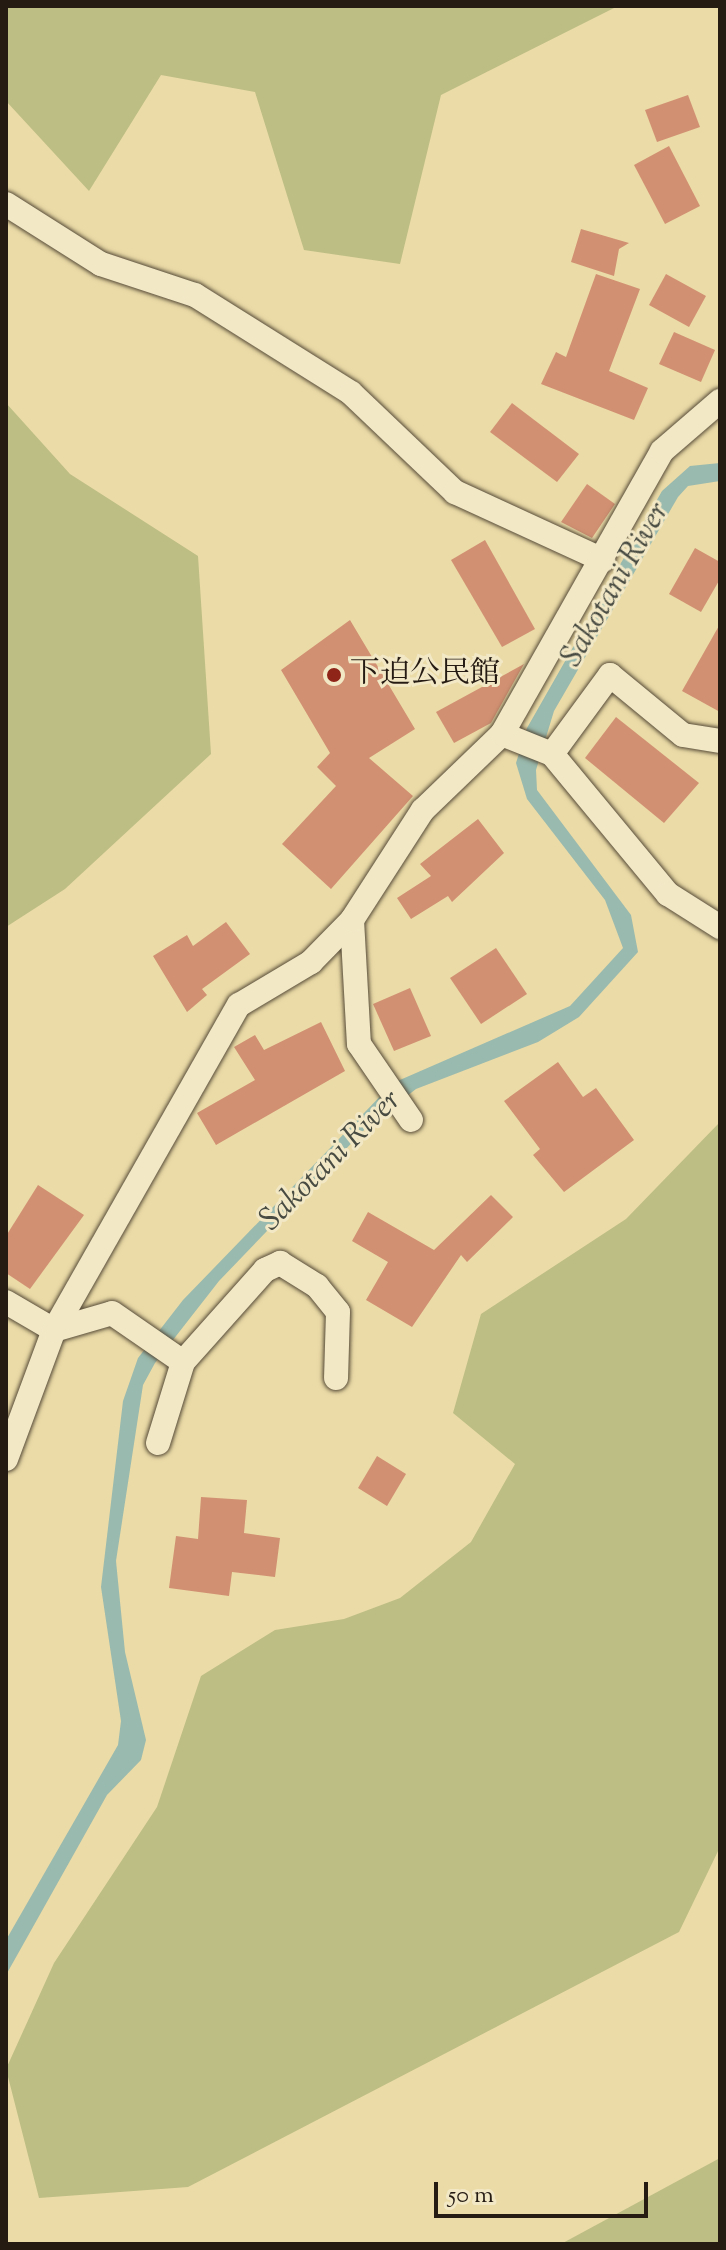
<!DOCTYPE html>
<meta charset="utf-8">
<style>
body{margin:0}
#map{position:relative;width:726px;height:2250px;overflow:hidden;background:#ebdba7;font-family:"Sorts Mill Goudy","Noto Serif JP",serif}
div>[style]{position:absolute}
.green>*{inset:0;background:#bdbe83}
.water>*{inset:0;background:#99baae}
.building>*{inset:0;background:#d19072}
.roads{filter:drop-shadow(0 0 2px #564b38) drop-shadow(0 0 2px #564b38)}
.minor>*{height:24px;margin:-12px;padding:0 12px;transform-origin:12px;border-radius:12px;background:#f2e8c6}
.dots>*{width:22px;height:22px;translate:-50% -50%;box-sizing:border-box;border:4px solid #f2e8c6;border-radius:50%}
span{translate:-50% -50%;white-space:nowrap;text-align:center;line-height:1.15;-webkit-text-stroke:6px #f2e8c6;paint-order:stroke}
.poi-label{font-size:30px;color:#251b13}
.left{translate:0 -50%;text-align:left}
.water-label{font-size:32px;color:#484b42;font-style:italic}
.frame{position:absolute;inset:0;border:8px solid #251b13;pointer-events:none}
.scale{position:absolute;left:434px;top:2182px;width:214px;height:36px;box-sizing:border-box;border:4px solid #251b13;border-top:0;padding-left:10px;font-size:24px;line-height:28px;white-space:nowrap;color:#251b13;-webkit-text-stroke:6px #f2e8c6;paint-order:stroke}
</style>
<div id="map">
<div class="green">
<div style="clip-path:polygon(6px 6px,618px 6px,441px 95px,400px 264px,304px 250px,255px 92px,161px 75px,89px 191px,6px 101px)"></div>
<div style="clip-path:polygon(6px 403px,70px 474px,198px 556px,211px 754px,65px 889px,6px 927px)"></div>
<div style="clip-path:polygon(720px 1122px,720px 1847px,679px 1932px,188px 2187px,39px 2198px,6px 2069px,54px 1963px,157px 1807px,201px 1676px,275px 1630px,344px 1619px,400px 1598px,471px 1542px,515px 1464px,453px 1413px,481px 1314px,626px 1219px)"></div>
<div style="clip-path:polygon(720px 2158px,720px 2244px,561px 2244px)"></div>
</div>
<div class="water">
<div style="clip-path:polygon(720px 463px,720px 481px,688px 486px,678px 497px,554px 711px,536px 770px,537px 790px,631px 915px,638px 952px,579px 1017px,538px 1042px,416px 1089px,368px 1126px,219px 1281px,155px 1363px,143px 1385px,116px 1561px,125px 1652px,146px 1740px,141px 1760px,107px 1795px,6px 1975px,6px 1940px,118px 1745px,121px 1721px,101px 1587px,123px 1401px,138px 1358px,183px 1300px,393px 1083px,570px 1006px,623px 948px,605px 900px,527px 799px,516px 763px,527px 728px,662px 491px,690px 466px)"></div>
</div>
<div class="building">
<div style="clip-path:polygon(688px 95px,700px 127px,657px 142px,645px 110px)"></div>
<div style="clip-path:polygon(669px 146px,700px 206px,665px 224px,634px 165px)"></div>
<div style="clip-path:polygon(581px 229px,629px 243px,619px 249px,614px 276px,571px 262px)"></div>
<div style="clip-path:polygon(596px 274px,640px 289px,609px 371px,648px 388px,634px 420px,541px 384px,556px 352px,566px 357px)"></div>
<div style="clip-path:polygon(666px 274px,706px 296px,689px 327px,649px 305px)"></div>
<div style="clip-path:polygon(674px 332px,715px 350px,701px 382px,659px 364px)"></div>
<div style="clip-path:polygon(512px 403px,579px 454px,557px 482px,490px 432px)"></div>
<div style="clip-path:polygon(587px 484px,615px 504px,592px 538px,561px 522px)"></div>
<div style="clip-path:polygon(485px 540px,535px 629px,502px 647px,451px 560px)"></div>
<div style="clip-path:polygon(695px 548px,720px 562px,720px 579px,701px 612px,669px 594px)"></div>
<div style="clip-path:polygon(350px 620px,415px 729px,369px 758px,413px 796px,331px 889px,282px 844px,336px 786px,317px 767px,330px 753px,281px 670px)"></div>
<div style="clip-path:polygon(720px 624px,720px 712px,682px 691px)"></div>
<div style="clip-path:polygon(524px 664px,491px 723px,454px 743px,436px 712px)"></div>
<div style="clip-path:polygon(616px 717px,699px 783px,664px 823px,585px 758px)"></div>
<div style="clip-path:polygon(478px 819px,504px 853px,452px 902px,448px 896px,411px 919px,397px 898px,431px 876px,420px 864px)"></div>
<div style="clip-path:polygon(226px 922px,250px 954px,202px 989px,207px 995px,187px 1012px,153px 956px,187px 935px,193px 946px)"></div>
<div style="clip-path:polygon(496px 948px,527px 994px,481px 1024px,450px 978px)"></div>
<div style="clip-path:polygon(410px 988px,431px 1036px,394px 1051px,373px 1004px)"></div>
<div style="clip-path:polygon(321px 1022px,345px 1071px,216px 1145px,197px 1113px,255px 1080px,234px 1047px,255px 1035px,264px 1050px)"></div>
<div style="clip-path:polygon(558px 1062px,583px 1097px,596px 1088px,634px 1140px,564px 1192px,533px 1155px,540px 1149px,504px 1101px)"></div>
<div style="clip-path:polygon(38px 1185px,84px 1215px,30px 1289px,6px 1273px,6px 1236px)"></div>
<div style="clip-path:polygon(491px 1195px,513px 1217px,467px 1262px,461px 1255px,412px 1327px,366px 1300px,388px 1262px,352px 1241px,368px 1212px,434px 1250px)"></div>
<div style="clip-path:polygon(377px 1456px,406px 1474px,387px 1506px,358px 1488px)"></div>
<div style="clip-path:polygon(201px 1497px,247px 1500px,244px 1533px,280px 1538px,275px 1577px,232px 1572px,229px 1596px,169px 1588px,176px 1536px,198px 1539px)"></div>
</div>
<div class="roads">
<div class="minor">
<div style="left:6px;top:204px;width:112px;rotate:32.3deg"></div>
<div style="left:101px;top:264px;width:99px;rotate:18.3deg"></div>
<div style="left:195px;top:295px;width:184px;rotate:32.1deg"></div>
<div style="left:351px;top:393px;width:144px;rotate:43.6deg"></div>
<div style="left:455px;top:492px;width:163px;rotate:24.7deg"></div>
<div style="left:502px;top:734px;width:54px;rotate:21.8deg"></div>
<div style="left:552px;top:754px;width:182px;rotate:50.4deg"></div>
<div style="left:668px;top:894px;width:62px;rotate:32.4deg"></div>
<div style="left:552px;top:754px;width:98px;rotate:-53.7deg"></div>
<div style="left:610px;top:675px;width:94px;rotate:39.4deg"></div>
<div style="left:683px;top:735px;width:37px;rotate:9deg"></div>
<div style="left:352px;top:920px;width:124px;rotate:86.8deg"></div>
<div style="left:359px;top:1044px;width:92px;rotate:55.6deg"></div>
<div style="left:6px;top:1302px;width:56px;rotate:30.3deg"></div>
<div style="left:54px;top:1330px;width:60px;rotate:-16.3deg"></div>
<div style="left:112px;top:1313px;width:86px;rotate:34.6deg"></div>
<div style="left:158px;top:1443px;width:85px;rotate:-72.8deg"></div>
<div style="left:183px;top:1362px;width:123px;rotate:-48.3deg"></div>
<div style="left:265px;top:1270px;width:17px;rotate:-25deg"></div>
<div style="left:280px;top:1263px;width:44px;rotate:31.9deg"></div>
<div style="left:317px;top:1286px;width:33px;rotate:51deg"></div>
<div style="left:338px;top:1312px;width:66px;rotate:91.7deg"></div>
<div style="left:6px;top:1459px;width:138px;rotate:-69.6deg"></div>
<div style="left:54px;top:1330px;width:374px;rotate:-60.4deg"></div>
<div style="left:239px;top:1005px;width:84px;rotate:-30.8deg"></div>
<div style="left:311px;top:962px;width:59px;rotate:-45.7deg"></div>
<div style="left:352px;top:920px;width:131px;rotate:-57.2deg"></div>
<div style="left:423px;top:810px;width:110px;rotate:-43.9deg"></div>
<div style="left:502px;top:734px;width:325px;rotate:-60.5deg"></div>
<div style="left:662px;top:451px;width:77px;rotate:-40.8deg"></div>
</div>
</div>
<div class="dots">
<div style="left:334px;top:675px;background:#8f2418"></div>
</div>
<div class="poi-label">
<span class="left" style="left:350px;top:675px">下迫公民館</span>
</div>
<div class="water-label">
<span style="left:616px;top:585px;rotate:-60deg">Sakotani River</span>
<span style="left:331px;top:1161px;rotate:-45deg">Sakotani River</span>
</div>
<div class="frame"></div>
<div class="scale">50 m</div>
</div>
